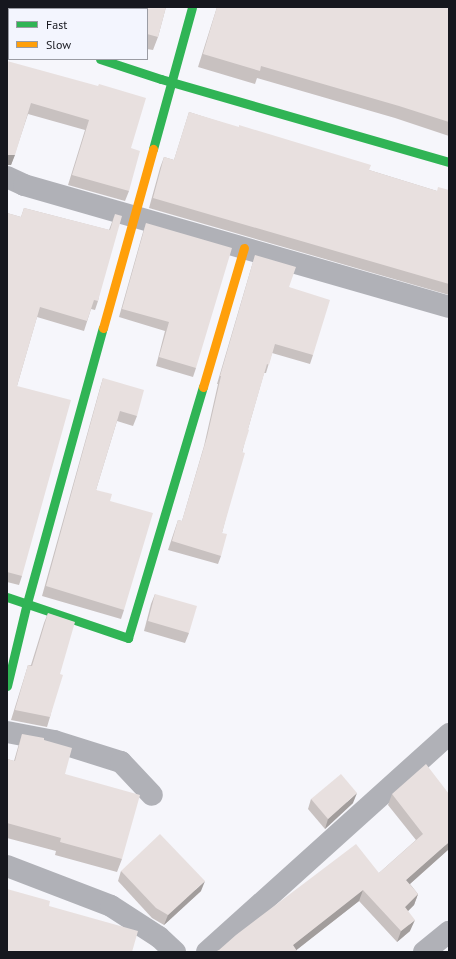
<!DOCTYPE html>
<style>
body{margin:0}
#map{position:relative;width:456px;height:959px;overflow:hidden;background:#f6f6fb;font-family:"PT Sans",sans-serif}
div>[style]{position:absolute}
.street>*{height:22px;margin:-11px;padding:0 11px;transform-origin:11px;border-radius:11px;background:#b0b1b7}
.fast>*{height:9px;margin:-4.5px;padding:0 4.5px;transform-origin:4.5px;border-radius:4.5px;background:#30b455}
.slow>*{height:9px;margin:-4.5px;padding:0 4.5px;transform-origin:4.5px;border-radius:4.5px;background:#ff9f0a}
.wall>*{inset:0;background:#c8c1c0}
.shaded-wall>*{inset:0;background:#a29d9c}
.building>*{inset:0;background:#e8e0df}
span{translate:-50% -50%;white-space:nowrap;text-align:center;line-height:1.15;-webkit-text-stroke:3px #f3f5fe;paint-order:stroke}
.frame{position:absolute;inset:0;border:8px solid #16171e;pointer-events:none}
.legend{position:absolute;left:8px;top:8px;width:140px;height:52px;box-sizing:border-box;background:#f3f5fe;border:1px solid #9b9ca4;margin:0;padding:5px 7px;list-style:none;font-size:12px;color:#16171e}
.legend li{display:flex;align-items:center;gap:8px;height:20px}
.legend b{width:20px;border:1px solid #9b9ca4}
</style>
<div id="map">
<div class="street">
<div style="left:7px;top:29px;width:2px;rotate:27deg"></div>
<div style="left:7px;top:177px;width:19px;rotate:25deg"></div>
<div style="left:24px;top:185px;width:442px;rotate:16deg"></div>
<div style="left:7px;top:732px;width:48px;rotate:10.8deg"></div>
<div style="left:54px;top:741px;width:70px;rotate:17.4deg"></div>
<div style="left:121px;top:762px;width:45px;rotate:46.8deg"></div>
<div style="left:7px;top:866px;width:111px;rotate:21deg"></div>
<div style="left:111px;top:906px;width:57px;rotate:32.9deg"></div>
<div style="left:159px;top:937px;width:22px;rotate:43deg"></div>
<div style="left:207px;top:952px;width:326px;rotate:-42deg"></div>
<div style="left:424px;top:952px;width:32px;rotate:-39deg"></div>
</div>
<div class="fast">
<div style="left:100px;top:59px;width:64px;rotate:18.2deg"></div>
<div style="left:161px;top:79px;width:300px;rotate:16.1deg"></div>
<div style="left:153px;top:149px;width:147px;rotate:-74.6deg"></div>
<div style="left:7px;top:597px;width:128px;rotate:18.7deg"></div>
<div style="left:128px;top:638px;width:262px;rotate:-73.4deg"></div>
<div style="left:7px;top:686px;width:85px;rotate:-76.5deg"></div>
<div style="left:27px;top:603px;width:285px;rotate:-74.6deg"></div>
</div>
<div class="slow">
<div style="left:103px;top:328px;width:186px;rotate:-74.4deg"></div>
<div style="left:203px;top:387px;width:145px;rotate:-73.6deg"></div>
</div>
<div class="wall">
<div style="clip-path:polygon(26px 7px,39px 7px,38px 9px,33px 9px)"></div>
<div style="clip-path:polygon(46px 7px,166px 7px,158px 37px,153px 50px,147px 49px,147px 9px,53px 9px)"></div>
<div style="clip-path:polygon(217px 7px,449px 7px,449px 136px,395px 118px,257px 78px,255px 84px,198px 67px)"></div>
<div style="clip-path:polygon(7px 61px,131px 148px,129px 191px,125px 201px,68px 185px,85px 130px,28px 114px,11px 165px)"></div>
<div style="clip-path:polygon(189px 112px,369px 170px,437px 191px,449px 190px,449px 295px,149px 208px,160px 168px,164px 157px,174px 160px)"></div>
<div style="clip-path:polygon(24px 208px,109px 230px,115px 214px,98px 301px,95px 310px,91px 309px,84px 331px,37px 317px,17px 386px,22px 576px,19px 585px,7px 582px,7px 213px,21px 217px)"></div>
<div style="clip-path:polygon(146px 223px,196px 368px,193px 377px,156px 366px,165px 331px,119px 317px,143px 232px)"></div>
<div style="clip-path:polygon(255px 255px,289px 287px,313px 355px,310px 364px,272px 353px,266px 373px,264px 373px,248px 429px,222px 533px,221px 556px,218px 564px,168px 550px,178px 520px,182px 521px,204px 446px,218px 384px,217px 384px)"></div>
<div style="clip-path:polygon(103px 378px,137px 416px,133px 426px,117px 421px,96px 490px,110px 501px,124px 610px,121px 619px,42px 596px,100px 388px)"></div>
<div style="clip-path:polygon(155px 594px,189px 633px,185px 643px,144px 631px,151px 604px)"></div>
<div style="clip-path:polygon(48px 613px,60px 674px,50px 717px,47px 727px,11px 720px,25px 675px,28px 665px,31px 665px,44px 623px)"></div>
<div style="clip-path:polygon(22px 734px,44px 740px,65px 774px,122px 859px,117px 872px,55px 855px,56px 851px,7px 838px,7px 759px,14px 761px,18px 747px)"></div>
<div style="clip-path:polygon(392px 794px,449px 849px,410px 884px,418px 894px,414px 905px,408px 911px,410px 931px,397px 942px,359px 901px,296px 950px,215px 952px,379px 873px,416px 840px,388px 805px)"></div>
<div style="clip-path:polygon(311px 799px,353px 803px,325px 829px,308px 809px)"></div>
<div style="clip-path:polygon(121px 871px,201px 891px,164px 925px,152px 918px,118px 881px)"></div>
</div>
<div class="shaded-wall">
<div style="clip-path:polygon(7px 155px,15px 155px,11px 165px,7px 165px)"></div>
<div style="clip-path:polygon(357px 793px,353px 803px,325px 829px,328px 819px)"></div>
<div style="clip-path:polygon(449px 842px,449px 849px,402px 891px,406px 880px)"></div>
<div style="clip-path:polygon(205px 881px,201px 891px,164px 925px,168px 915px)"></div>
<div style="clip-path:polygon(363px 890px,359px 901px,294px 952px,293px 945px)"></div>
<div style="clip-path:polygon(418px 894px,414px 905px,401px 918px,405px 907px)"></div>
<div style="clip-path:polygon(415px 920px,410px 931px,397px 942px,401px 931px)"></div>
</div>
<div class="building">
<div style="clip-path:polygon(98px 7px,166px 7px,158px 37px,147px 34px,147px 9px,104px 9px)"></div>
<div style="clip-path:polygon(217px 7px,449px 7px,449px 122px,399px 106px,261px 66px,260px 71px,203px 54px)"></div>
<div style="clip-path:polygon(7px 61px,98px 86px,99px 84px,146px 98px,131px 148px,140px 151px,129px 191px,72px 175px,89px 120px,31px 103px,15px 155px,7px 155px)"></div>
<div style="clip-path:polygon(189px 112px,239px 127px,239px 125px,371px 165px,369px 170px,437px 191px,438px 187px,449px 190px,449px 284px,153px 198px,164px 157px,174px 160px)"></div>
<div style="clip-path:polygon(24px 208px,110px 230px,115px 214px,122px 216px,98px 301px,94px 300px,87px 321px,40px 307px,17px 386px,71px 400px,22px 576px,7px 572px,7px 213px,21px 217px)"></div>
<div style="clip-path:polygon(146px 223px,232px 248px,196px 368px,159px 357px,169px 322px,122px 309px)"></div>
<div style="clip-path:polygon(255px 255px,296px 267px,289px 287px,330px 300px,313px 355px,275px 344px,269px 365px,267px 364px,248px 429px,249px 430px,242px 452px,245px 453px,222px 533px,227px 534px,221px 556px,172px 541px,178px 520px,182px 521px,207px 437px,221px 376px,220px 376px)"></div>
<div style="clip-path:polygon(103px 378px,144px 390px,137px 416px,120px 411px,96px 490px,112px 494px,110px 501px,153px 513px,124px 610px,46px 586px)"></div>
<div style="clip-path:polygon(155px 594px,197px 606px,189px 633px,148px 621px)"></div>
<div style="clip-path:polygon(48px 613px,75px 622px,60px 674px,63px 675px,50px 717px,15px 710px,28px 665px,32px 666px)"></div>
<div style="clip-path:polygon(22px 734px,44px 738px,44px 740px,72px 748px,65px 774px,140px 795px,122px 859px,60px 842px,61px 838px,7px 823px,7px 759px,15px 761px)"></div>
<div style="clip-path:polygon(426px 764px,449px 794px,449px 842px,406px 880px,418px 894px,405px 907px,415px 920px,401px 931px,363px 890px,293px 945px,297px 951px,296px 952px,215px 952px,219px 950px,236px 935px,356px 844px,379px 873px,423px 834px,392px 794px)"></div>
<div style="clip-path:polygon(341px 774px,357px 793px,328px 819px,311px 799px)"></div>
<div style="clip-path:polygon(160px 834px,205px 881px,168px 915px,156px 908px,121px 871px)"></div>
<div style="clip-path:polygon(7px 889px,50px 901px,49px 906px,138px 931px,132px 952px,7px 952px)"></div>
</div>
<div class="frame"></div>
<ul class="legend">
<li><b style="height:5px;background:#30b455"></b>Fast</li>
<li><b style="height:5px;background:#ff9f0a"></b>Slow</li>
</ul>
</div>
